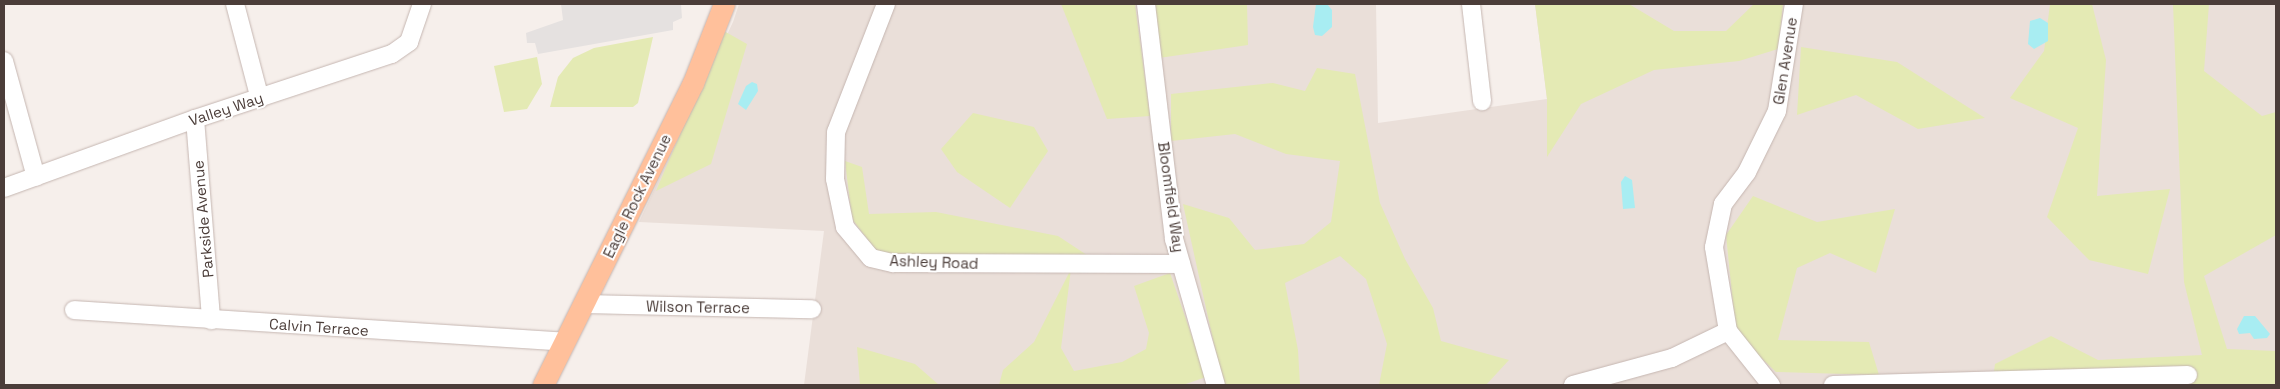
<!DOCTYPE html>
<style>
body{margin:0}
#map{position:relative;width:2280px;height:389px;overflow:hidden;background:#f6efeb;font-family:"Space Grotesk",sans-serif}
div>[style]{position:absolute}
.residential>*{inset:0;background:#eadfd9}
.green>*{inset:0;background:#e4eab4}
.parking>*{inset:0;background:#e5e1e0}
.water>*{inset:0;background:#a8edf2}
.roads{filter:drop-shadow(0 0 1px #c5b6b1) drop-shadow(0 0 1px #c5b6b1)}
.minor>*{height:18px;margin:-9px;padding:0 9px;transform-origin:9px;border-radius:9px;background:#fff}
.major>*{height:21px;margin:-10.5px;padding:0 10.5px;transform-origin:10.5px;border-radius:10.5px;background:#ffc09b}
span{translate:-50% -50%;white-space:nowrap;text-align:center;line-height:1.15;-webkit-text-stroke:4px #fff;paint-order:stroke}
.street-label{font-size:15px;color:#4b3d39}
.frame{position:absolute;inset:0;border:5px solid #4b3d39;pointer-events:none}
</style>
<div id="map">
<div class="residential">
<div style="clip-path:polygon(739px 4px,1376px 4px,1378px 123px,1547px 99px,1535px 4px,2276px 4px,2276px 385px,804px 385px,824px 231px,639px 222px,733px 22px)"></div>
</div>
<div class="green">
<div style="clip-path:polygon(1061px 4px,1135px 4px,1150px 116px,1107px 119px)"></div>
<div style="clip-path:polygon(1153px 4px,1247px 4px,1248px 45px,1159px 58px)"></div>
<div style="clip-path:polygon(1535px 4px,1629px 4px,1674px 31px,1726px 31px,1754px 4px,1783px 4px,1778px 49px,1739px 61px,1654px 70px,1581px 104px,1547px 157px,1547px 99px)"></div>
<div style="clip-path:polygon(2050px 4px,2092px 4px,2106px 60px,2097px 196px,2170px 189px,2148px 274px,2089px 260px,2047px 217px,2078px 128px,2010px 98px,2044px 51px)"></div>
<div style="clip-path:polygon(2173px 4px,2209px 4px,2204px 71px,2262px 116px,2276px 112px,2276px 235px,2204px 276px,2227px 349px,2276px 351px,2276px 385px,1992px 385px,1995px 364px,2051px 336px,2098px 360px,2202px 355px,2184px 282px)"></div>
<div style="clip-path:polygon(724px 31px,747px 44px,711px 164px,656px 191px)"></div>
<div style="clip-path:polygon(653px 37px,638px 103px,633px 107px,550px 107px,558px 77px,573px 58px,594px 48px)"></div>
<div style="clip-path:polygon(1801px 47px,1897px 62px,1985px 118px,1918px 129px,1856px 95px,1797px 115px)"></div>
<div style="clip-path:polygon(537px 57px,542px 84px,527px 109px,504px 112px,494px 66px)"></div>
<div style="clip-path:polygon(1317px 68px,1355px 74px,1380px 203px,1405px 259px,1433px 308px,1441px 341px,1509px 360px,1486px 385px,1379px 385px,1387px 344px,1366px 279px,1340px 256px,1285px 283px,1298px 350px,1300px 385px,1223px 385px,1183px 204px,1229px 218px,1255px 250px,1304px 244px,1331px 222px,1340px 161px,1286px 154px,1235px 134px,1171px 141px,1171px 94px,1273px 83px,1305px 91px)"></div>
<div style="clip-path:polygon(973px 113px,1034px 127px,1048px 151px,1010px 208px,957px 172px,941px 149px)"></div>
<div style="clip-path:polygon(845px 161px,862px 167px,869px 214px,936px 212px,1058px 236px,1093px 259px,878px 253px,852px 219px)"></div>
<div style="clip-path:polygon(1753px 196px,1817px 222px,1895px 209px,1876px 273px,1830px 253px,1797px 268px,1778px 340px,1869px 342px,1879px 375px,1776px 372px,1736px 334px,1726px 235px)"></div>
<div style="clip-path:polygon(1071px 269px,1061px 348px,1074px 371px,1122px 362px,1146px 349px,1149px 333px,1134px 286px,1170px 273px,1206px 377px,1183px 385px,999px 385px,1003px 370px,1034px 342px)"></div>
<div style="clip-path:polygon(857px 347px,915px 364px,939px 385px,860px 385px)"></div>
</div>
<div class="parking">
<div style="clip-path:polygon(561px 4px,681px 4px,682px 18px,673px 22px,673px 30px,538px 54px,535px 43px,527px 43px,526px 33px,563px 20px)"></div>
</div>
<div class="water">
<div style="clip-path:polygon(1316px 4px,1327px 4px,1332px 10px,1332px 27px,1322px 36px,1315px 35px,1313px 27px)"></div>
<div style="clip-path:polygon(2040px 18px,2048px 23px,2048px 41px,2034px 49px,2028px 44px,2030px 21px)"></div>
<div style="clip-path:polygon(752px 82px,757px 84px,758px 91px,746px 110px,738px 104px,746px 86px)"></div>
<div style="clip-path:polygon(1625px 176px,1632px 180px,1635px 208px,1623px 209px,1621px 182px)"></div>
<div style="clip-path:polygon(2244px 316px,2255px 316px,2270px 334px,2267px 338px,2254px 339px,2250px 333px,2239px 334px,2237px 329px)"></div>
</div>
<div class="roads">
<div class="minor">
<div style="left:235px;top:4px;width:98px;rotate:75.3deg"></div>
<div style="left:886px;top:4px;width:137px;rotate:111.3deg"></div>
<div style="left:836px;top:132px;width:47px;rotate:91.2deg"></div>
<div style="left:835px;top:179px;width:49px;rotate:78.2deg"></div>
<div style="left:845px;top:227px;width:40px;rotate:50deg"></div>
<div style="left:871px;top:258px;width:23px;rotate:13deg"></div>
<div style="left:893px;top:263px;width:288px;rotate:0.2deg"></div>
<div style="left:1146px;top:4px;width:237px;rotate:83.2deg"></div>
<div style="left:1174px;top:239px;width:152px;rotate:74deg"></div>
<div style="left:1471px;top:4px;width:98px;rotate:83.5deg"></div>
<div style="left:4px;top:61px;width:120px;rotate:74.6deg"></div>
<div style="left:195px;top:119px;width:202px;rotate:85.4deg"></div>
<div style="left:4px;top:188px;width:203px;rotate:-19.9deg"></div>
<div style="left:195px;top:119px;width:207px;rotate:-18.3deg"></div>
<div style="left:392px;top:54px;width:21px;rotate:-35deg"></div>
<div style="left:409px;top:42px;width:40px;rotate:-71.1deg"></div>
<div style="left:583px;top:304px;width:229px;rotate:1.3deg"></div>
<div style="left:74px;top:310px;width:491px;rotate:3.7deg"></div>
<div style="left:1573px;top:385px;width:103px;rotate:-15.3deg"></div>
<div style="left:1672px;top:358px;width:62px;rotate:-25.7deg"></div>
<div style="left:1771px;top:385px;width:69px;rotate:-128.5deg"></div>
<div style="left:1728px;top:331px;width:85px;rotate:-99.5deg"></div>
<div style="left:1714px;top:247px;width:44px;rotate:-78.2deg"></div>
<div style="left:1723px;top:204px;width:40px;rotate:-53deg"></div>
<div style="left:1747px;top:172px;width:68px;rotate:-63.8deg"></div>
<div style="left:1777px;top:111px;width:108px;rotate:-81deg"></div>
<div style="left:1833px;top:385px;width:355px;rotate:-1.6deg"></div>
</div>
<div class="major">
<div style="left:543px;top:385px;width:337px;rotate:-63.6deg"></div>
<div style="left:693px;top:83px;width:85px;rotate:-68.6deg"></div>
</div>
</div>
<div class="street-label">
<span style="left:1785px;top:61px;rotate:-81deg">Glen Avenue</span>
<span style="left:226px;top:109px;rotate:-18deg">Valley Way</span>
<span style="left:637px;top:196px;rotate:-64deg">Eagle Rock Avenue</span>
<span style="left:1171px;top:197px;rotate:82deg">Bloomfield Way</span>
<span style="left:203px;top:219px;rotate:-95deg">Parkside Avenue</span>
<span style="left:934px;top:262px;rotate:2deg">Ashley Road</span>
<span style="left:698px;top:307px;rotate:1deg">Wilson Terrace</span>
<span style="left:319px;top:327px;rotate:4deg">Calvin Terrace</span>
</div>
<div class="frame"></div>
</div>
